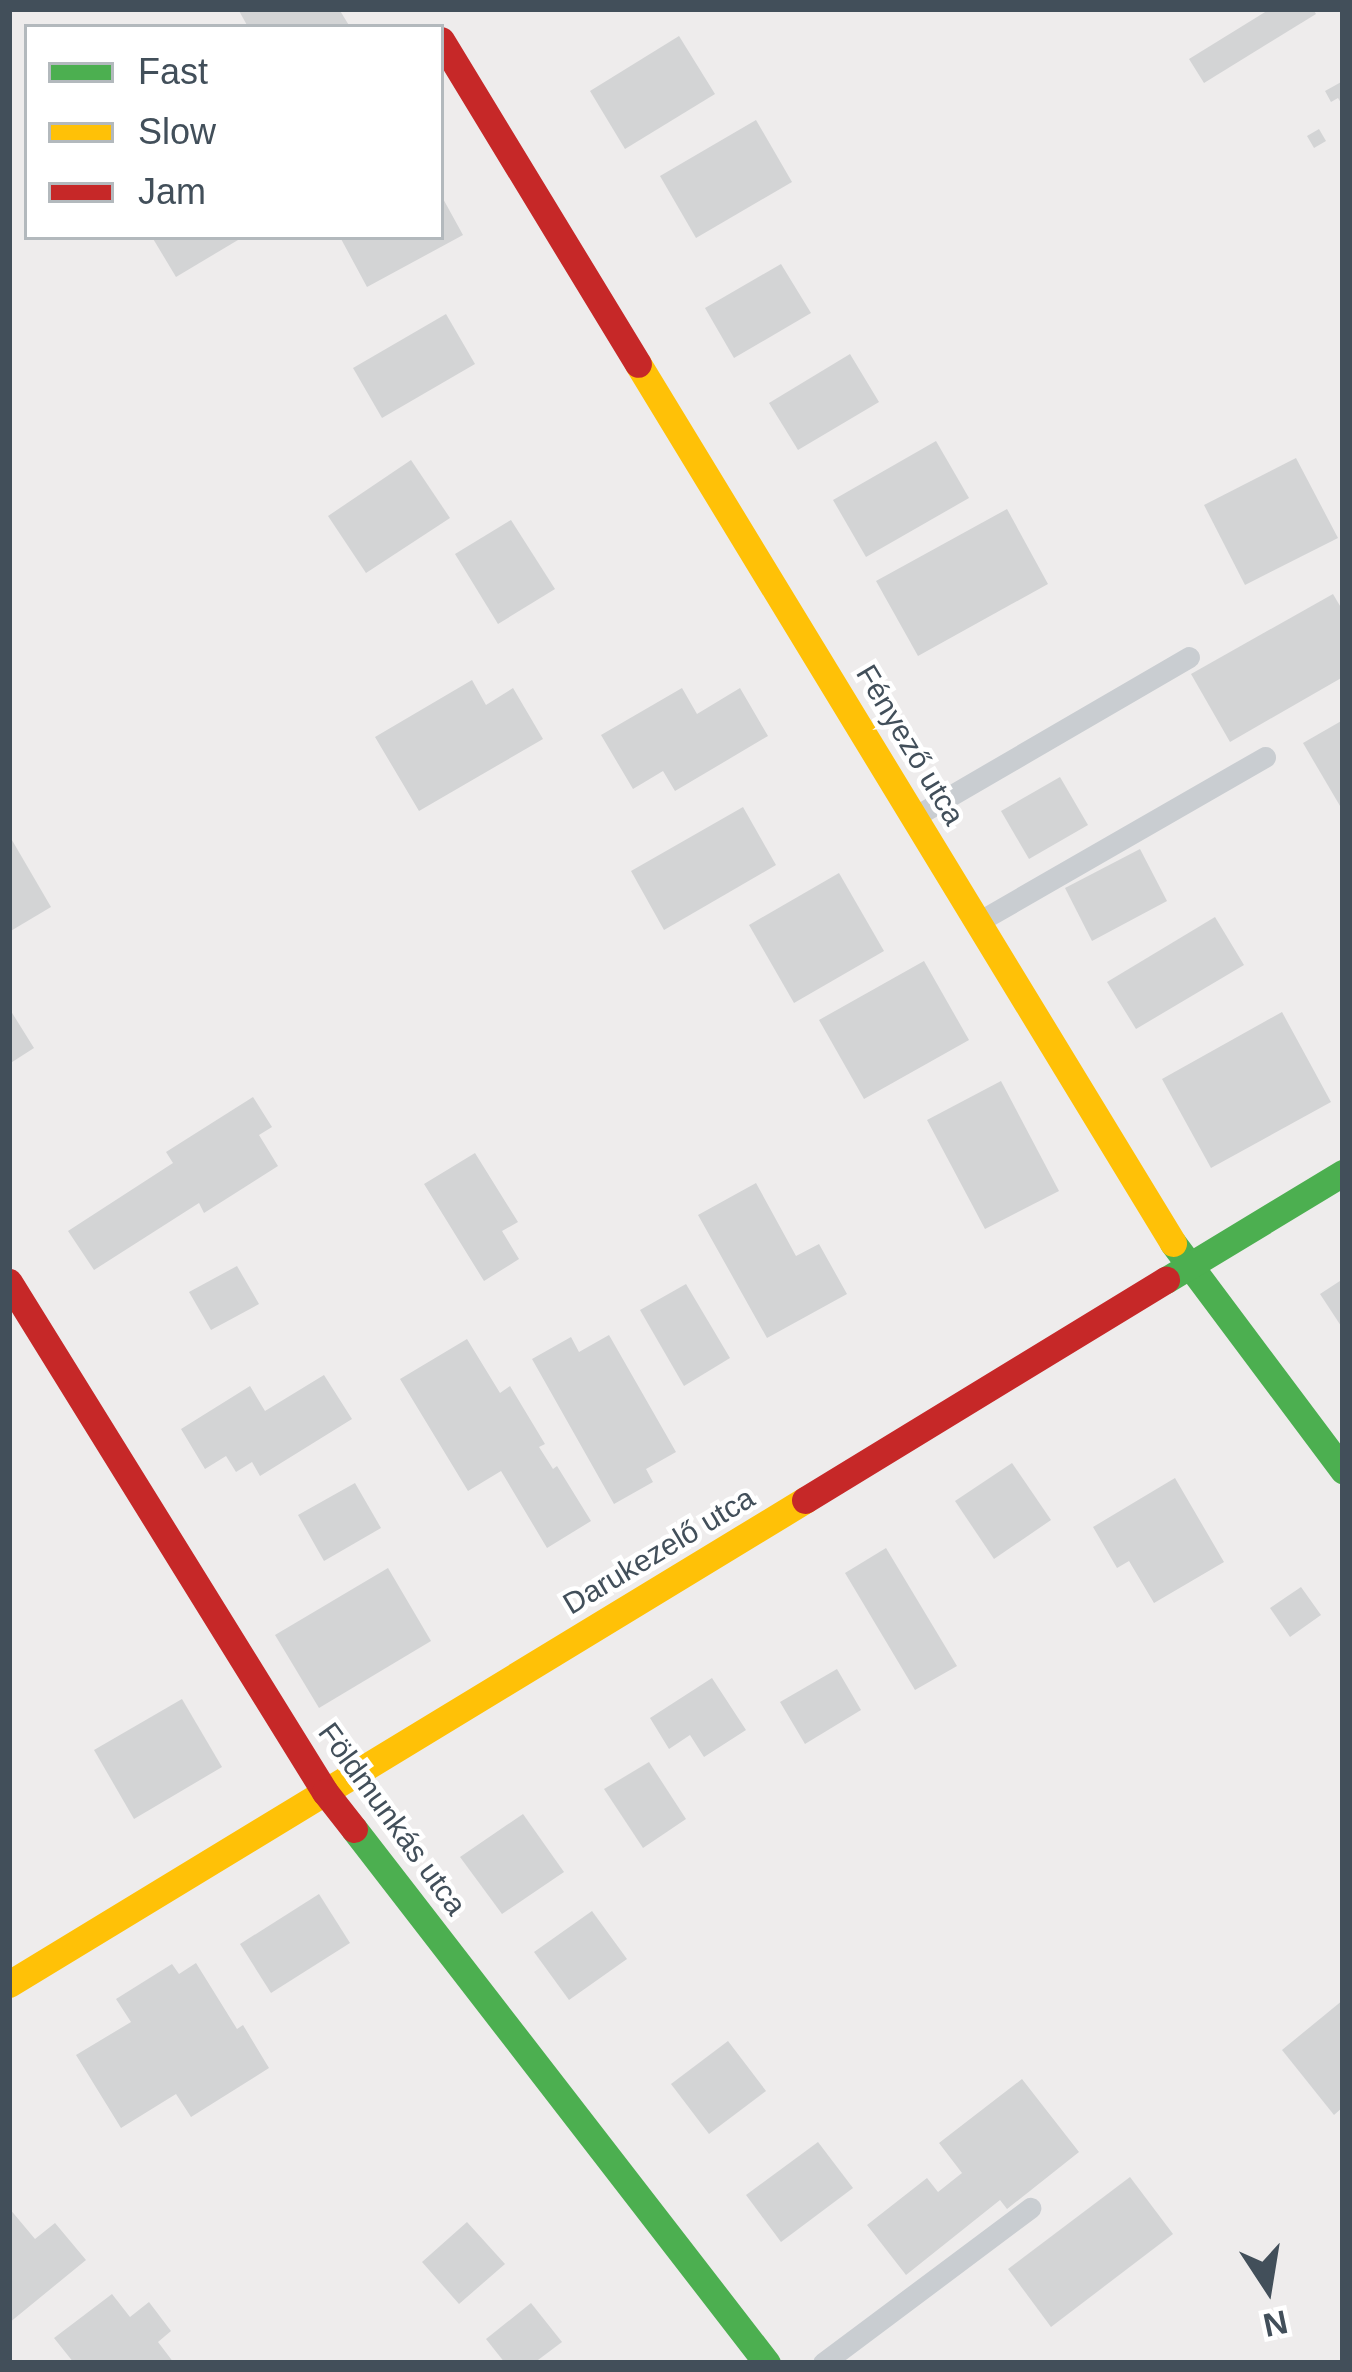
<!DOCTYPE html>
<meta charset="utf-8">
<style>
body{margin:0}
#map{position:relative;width:1352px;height:2372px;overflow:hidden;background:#eeecec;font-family:Helvetica,sans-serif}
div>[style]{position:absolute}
.building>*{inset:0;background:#d3d4d5}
.lane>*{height:21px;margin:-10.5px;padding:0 10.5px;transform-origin:10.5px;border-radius:10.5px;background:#c9cdd1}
.fast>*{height:27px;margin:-13.5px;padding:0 13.5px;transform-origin:13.5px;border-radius:13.5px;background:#4caf50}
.slow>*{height:27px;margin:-13.5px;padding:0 13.5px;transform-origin:13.5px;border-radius:13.5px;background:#ffc107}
.jam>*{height:27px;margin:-13.5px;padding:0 13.5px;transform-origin:13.5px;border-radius:13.5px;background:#c62828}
span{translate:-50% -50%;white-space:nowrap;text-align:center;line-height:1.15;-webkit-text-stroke:9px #fff;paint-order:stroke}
.street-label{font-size:30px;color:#424f5a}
.frame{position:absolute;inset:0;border:12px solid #424f5a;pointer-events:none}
.legend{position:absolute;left:24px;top:24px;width:420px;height:216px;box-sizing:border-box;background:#fff;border:3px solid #b3b9bd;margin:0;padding:15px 21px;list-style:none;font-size:36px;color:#424f5a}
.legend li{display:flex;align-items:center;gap:24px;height:60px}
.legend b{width:60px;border:3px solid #b3b9bd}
.north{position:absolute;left:1208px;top:2228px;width:120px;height:120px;-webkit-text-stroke:9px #fff;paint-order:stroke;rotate:168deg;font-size:33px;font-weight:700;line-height:48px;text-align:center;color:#424f5a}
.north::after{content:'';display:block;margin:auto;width:42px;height:54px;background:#424f5a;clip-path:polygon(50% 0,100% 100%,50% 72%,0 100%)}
</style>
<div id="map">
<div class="building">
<div style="clip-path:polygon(238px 9px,339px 9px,350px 27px,248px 27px)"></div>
<div style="clip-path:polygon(1270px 9px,1313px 9px,1316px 14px,1204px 83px,1189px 59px)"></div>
<div style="clip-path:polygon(679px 36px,715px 94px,625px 149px,590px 91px)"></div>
<div style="clip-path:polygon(1343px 81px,1343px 106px,1338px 98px,1331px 102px,1325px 91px)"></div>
<div style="clip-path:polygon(756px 120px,792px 182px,696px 238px,660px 176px)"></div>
<div style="clip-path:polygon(1319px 129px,1326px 141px,1314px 148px,1307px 136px)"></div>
<div style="clip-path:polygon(441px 195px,463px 235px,367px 287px,340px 237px,441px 237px)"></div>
<div style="clip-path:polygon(152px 237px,243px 237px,176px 277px)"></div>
<div style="clip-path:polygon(781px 264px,811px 313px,734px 358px,705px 308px)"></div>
<div style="clip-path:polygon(446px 314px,475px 364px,382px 418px,353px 368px)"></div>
<div style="clip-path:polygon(850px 354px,879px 402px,798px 450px,769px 403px)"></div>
<div style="clip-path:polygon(936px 441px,969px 498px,866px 557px,833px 500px)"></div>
<div style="clip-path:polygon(1296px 458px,1338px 538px,1245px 585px,1204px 505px)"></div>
<div style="clip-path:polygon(411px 460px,450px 518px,366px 573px,328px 516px)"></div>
<div style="clip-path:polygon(1007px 509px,1048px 584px,918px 656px,876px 581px)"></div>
<div style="clip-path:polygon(511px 520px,555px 589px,498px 624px,455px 554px)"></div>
<div style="clip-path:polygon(1333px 594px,1343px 611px,1343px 677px,1230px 742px,1191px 674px)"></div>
<div style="clip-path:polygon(472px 680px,486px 705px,513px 688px,543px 739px,419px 811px,375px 737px)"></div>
<div style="clip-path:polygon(682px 688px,697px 714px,740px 688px,768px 736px,675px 791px,663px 771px,633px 789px,601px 735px)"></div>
<div style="clip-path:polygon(1343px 720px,1343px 811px,1303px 743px)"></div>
<div style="clip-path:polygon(1060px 777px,1088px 825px,1029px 859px,1001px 811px)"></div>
<div style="clip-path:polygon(743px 807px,776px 865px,664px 930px,631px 871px)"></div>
<div style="clip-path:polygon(9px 835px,51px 907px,9px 932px)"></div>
<div style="clip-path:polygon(1140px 849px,1167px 901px,1092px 941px,1065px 888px)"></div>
<div style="clip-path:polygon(839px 873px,884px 951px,794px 1003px,749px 925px)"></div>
<div style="clip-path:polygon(1215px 917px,1244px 965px,1136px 1029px,1107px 982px)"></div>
<div style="clip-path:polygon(924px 961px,969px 1040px,864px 1099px,819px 1020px)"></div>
<div style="clip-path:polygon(9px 1008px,34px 1048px,9px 1064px)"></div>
<div style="clip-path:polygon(1282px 1012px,1331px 1102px,1211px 1168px,1162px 1079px)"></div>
<div style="clip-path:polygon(1001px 1081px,1059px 1191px,985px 1229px,927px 1120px)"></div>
<div style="clip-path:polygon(253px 1097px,272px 1127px,259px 1135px,278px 1166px,204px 1213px,199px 1203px,94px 1270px,68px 1231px,173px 1163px,166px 1152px)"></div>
<div style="clip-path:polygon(475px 1153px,518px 1222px,502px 1231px,519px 1259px,484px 1281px,424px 1184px)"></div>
<div style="clip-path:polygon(756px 1183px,796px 1256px,819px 1244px,847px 1294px,767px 1338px,698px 1215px)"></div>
<div style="clip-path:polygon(237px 1266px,259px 1304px,211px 1330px,189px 1292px)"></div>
<div style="clip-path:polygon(1343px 1279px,1343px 1329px,1320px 1294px)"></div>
<div style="clip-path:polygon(686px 1284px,730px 1358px,684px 1386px,640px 1310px)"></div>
<div style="clip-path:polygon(609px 1335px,676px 1452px,646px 1469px,653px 1482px,614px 1504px,532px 1359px,571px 1337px,579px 1352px)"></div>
<div style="clip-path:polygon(467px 1339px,500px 1393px,510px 1386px,545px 1444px,539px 1447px,553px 1469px,557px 1466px,591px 1521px,547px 1548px,501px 1471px,468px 1491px,400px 1379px)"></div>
<div style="clip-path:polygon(324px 1375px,352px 1419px,260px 1476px,252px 1462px,236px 1472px,226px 1456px,205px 1469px,181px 1429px,250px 1386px,265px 1411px)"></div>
<div style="clip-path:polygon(1012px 1463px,1051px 1520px,994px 1559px,955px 1501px)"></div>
<div style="clip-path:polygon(1175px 1478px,1224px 1562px,1154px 1603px,1129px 1561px,1117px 1568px,1093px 1527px)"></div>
<div style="clip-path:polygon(355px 1483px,381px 1528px,324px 1561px,298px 1515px)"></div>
<div style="clip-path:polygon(886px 1548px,957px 1666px,915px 1690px,845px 1573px)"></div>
<div style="clip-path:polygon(388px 1568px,431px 1641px,319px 1708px,275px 1635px)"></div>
<div style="clip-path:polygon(1301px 1587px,1321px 1615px,1290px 1637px,1270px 1608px)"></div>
<div style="clip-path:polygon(837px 1669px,861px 1710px,805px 1744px,780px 1702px)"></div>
<div style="clip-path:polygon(712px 1678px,746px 1730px,704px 1757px,690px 1735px,669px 1749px,650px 1718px)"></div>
<div style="clip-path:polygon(182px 1699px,222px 1767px,134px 1819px,94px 1750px)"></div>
<div style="clip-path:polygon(649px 1762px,686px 1819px,643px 1848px,604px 1789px)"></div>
<div style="clip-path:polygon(523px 1814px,564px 1872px,502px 1914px,460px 1857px)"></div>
<div style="clip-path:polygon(319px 1894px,350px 1943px,271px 1993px,240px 1944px)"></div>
<div style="clip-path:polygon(592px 1911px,627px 1959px,569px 2000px,534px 1952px)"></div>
<div style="clip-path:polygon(196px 1963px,237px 2029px,243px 2025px,269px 2068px,191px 2117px,176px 2094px,121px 2128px,76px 2055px,131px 2022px,116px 1999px,172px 1964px,179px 1974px)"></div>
<div style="clip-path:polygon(1343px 2000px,1343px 2107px,1334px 2115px,1282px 2050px)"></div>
<div style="clip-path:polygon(728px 2041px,766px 2091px,709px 2134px,671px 2084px)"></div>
<div style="clip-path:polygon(1022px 2079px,1079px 2152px,1007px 2209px,1000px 2200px,906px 2275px,867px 2225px,927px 2178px,938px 2192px,962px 2173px,939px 2143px)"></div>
<div style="clip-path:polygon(818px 2142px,853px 2188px,781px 2242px,746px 2195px)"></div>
<div style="clip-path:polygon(1130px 2177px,1173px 2234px,1051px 2327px,1008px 2269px)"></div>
<div style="clip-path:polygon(9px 2208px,35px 2239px,55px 2223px,86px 2260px,9px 2323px)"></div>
<div style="clip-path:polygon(467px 2222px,505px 2264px,459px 2304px,422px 2262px)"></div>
<div style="clip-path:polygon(112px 2294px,130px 2317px,149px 2302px,171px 2331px,158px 2342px,174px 2363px,74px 2363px,54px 2338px)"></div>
<div style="clip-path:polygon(531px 2303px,562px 2342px,534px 2363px,505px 2363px,486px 2339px)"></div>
</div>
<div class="lane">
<div style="left:921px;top:813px;width:310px;rotate:-30.2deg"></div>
<div style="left:985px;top:918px;width:323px;rotate:-29.9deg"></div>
<div style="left:823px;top:2363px;width:259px;rotate:-36.8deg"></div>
</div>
<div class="fast">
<div style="left:1173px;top:1243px;width:284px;rotate:53.2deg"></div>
<div style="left:1166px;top:1280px;width:207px;rotate:-31.2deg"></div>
<div style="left:354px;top:1829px;width:675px;rotate:52.28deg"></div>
</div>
<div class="slow">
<div style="left:638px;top:364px;width:1029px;rotate:58.67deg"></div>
<div style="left:9px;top:1984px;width:932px;rotate:-31.3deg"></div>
</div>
<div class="jam">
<div style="left:441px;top:40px;width:379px;rotate:58.7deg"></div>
<div style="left:9px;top:1282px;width:600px;rotate:58.22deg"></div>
<div style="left:325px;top:1792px;width:47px;rotate:51.9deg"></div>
<div style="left:805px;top:1500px;width:423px;rotate:-31.4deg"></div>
</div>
<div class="street-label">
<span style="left:910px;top:745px;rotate:59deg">Fényező utca</span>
<span style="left:659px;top:1551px;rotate:-31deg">Darukezelő utca</span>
<span style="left:392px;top:1819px;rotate:54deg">Földmunkás utca</span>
</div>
<div class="frame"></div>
<ul class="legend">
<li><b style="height:15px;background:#4caf50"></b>Fast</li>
<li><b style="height:15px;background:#ffc107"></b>Slow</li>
<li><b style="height:15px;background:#c62828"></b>Jam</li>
</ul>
<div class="north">N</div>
</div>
